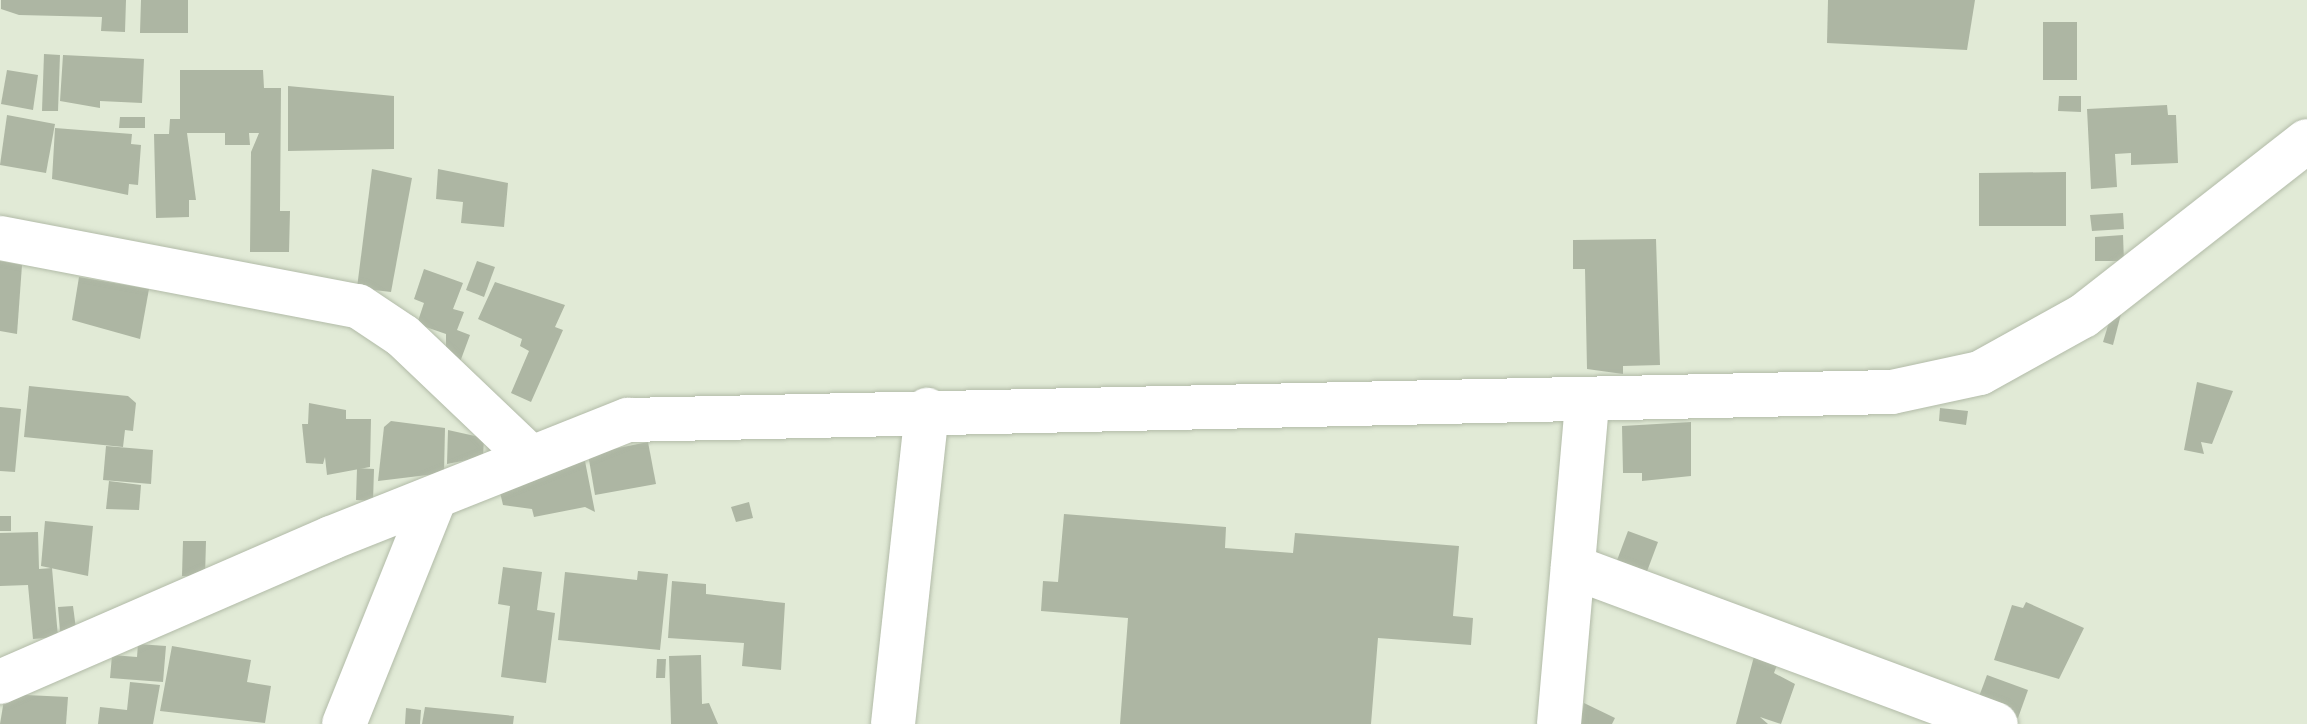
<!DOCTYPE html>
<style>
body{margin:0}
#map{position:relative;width:2307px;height:724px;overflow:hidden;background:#e1ead6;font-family:Barlow,sans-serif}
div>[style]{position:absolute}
.building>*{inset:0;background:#adb6a3}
.roads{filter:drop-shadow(0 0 2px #b2bba8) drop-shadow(0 0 2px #b2bba8)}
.street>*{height:44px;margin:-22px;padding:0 22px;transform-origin:22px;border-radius:22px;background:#fff}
span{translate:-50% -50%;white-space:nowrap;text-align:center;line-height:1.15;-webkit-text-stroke:6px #fff;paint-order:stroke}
</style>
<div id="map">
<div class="building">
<div style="clip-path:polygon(1px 0,126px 0,125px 32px,101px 31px,102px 17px,19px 15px,1px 9px)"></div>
<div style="clip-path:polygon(141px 0,188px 0,188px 33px,140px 33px)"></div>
<div style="clip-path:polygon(1828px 0,1975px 0,1967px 50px,1827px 43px)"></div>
<div style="clip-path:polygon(2043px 22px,2077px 22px,2077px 80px,2043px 80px)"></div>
<div style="clip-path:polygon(44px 54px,60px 55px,58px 111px,42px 111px)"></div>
<div style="clip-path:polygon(63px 55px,144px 59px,142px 103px,100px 101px,100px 108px,60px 101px)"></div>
<div style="clip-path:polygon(7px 70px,38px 75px,33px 110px,1px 104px)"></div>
<div style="clip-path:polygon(180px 70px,263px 70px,264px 88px,281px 88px,280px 211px,290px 211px,289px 252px,250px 252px,251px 152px,259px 133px,249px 133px,250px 145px,225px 145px,225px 133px,187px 133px,196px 200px,189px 200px,189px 217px,156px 218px,154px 134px,169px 134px,170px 119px,180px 119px)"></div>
<div style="clip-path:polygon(288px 86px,394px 96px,394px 149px,288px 151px)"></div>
<div style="clip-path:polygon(2059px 96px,2081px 96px,2081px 112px,2058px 111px)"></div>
<div style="clip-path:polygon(2167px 105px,2168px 115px,2176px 115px,2178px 163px,2131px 165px,2131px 153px,2115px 154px,2117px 187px,2091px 189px,2087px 109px)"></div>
<div style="clip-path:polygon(7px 115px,55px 124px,46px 173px,0 165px)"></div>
<div style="clip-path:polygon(120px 117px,145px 117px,145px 128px,119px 128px)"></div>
<div style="clip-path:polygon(55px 128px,132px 134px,131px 144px,141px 145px,138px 185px,129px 184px,128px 195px,52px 179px)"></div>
<div style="clip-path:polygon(372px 169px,412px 178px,391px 292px,357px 288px)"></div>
<div style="clip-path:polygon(438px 169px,508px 183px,504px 227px,461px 223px,463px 202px,436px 199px)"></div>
<div style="clip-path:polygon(2066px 172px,2066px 226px,1979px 226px,1979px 173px)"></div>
<div style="clip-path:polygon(2123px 213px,2124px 229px,2092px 231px,2090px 215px)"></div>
<div style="clip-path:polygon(2123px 235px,2124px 261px,2095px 261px,2095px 237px)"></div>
<div style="clip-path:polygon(1656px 239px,1660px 365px,1623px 366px,1623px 374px,1587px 369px,1585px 269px,1573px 269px,1573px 240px)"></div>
<div style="clip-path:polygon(0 261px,22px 265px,17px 334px,0 331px)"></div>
<div style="clip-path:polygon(477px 261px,495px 267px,484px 297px,466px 290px)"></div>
<div style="clip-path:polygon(424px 269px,463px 283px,453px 309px,464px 312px,457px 330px,470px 335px,460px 362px,446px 357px,446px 334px,417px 324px,424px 303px,414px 299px)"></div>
<div style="clip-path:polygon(79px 277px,149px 289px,140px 339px,72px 320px)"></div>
<div style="clip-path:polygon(495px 282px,565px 305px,555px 327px,563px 330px,531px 402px,511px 393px,529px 351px,520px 346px,522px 339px,478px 319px)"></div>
<div style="clip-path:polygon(2112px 312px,2121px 314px,2113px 345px,2103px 342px)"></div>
<div style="clip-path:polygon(2197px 382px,2233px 391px,2212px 444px,2201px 442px,2204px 454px,2184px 450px)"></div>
<div style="clip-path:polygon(29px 386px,128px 396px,136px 403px,133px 431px,125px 430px,123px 447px,24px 437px)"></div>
<div style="clip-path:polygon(309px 403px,346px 410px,346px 419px,371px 419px,370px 467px,327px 475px,325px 457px,323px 464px,306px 463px,302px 424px,308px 424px)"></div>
<div style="clip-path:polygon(0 407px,21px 409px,15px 472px,0 471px)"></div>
<div style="clip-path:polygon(1940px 408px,1968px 411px,1966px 425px,1939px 421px)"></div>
<div style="clip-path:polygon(391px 421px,445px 428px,444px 473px,378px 481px,384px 427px)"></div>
<div style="clip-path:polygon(1691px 422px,1691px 476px,1642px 481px,1642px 473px,1623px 473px,1622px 426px)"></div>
<div style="clip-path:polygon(448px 430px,484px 438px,483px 457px,447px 464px)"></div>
<div style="clip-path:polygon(648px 442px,656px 484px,595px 495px,588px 454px)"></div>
<div style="clip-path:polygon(106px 446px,153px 450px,151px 484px,103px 480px)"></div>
<div style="clip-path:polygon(585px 461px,595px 512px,585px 507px,534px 517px,532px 509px,503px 505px,499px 488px)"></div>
<div style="clip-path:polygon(357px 468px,374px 469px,373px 501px,356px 500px)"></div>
<div style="clip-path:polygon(109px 481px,141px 485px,139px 510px,106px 509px)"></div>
<div style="clip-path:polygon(749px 502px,753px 518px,736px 522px,731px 507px)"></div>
<div style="clip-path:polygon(1064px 514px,1226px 527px,1225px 548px,1293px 553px,1295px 533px,1459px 546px,1453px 616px,1473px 618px,1471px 645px,1378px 638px,1371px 724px,1120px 724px,1128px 618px,1041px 611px,1043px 581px,1058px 582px)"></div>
<div style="clip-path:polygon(0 516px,11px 516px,11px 531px,0 531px)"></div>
<div style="clip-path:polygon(45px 521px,93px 526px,88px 576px,41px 566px)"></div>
<div style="clip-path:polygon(1628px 531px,1658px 542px,1646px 574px,1616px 563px)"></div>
<div style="clip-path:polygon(38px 532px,39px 569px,52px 568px,58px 637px,33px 639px,28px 585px,0 586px,0 533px)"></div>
<div style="clip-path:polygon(183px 541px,206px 541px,205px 577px,182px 576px)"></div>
<div style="clip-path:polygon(503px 567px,542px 572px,537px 610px,555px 613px,546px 683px,501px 677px,510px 606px,498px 604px)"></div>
<div style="clip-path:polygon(638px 571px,668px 574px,660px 650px,558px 640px,565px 572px,637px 580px)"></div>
<div style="clip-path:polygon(672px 581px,706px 584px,706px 594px,785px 603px,781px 670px,742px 666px,744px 643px,668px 638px)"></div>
<div style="clip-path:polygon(2026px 602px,2084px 628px,2059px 679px,1994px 660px,2012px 605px,2023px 608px)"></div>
<div style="clip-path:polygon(73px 606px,76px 629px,60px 631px,58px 607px)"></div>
<div style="clip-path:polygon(138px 644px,166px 646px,163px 682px,110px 678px,112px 655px,137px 657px)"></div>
<div style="clip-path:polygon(172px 646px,251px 660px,247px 682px,271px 686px,265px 723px,160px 711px)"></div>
<div style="clip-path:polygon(1756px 649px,1780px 657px,1774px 673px,1795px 684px,1781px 724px,1760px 717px,1768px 724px,1736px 724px)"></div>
<div style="clip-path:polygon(701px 655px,702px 704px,709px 703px,718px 724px,671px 724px,669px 656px)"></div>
<div style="clip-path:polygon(657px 659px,666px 659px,665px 678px,656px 678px)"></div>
<div style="clip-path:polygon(1987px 675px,2028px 690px,2018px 718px,1977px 702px)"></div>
<div style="clip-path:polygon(130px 682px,160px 685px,153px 724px,98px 724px,100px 707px,127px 710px)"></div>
<div style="clip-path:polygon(5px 694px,68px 697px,66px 724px,0 724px)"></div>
<div style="clip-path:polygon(1584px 703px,1615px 718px,1612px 724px,1580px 724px)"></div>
<div style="clip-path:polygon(425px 707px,514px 716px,513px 724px,422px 724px)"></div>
<div style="clip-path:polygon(406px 708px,421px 710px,420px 724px,405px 724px)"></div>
</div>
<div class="roads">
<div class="street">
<div style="left:0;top:238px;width:364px;rotate:10.8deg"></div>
<div style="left:358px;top:306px;width:54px;rotate:33.7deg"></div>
<div style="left:403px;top:336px;width:174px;rotate:43.6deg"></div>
<div style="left:1573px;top:567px;width:451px;rotate:20.4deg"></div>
<div style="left:0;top:682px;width:361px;rotate:-23.5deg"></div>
<div style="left:331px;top:538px;width:320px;rotate:-21.7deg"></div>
<div style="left:628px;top:420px;width:1264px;rotate:-1.27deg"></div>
<div style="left:1892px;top:392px;width:90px;rotate:-12.2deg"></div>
<div style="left:1980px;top:373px;width:118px;rotate:-29deg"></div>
<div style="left:2083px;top:316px;width:284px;rotate:-38deg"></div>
<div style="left:344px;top:724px;width:238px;rotate:-68.1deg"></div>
<div style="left:893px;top:724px;width:316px;rotate:-83.8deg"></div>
<div style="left:1559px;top:724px;width:324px;rotate:-85deg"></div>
</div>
</div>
</div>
